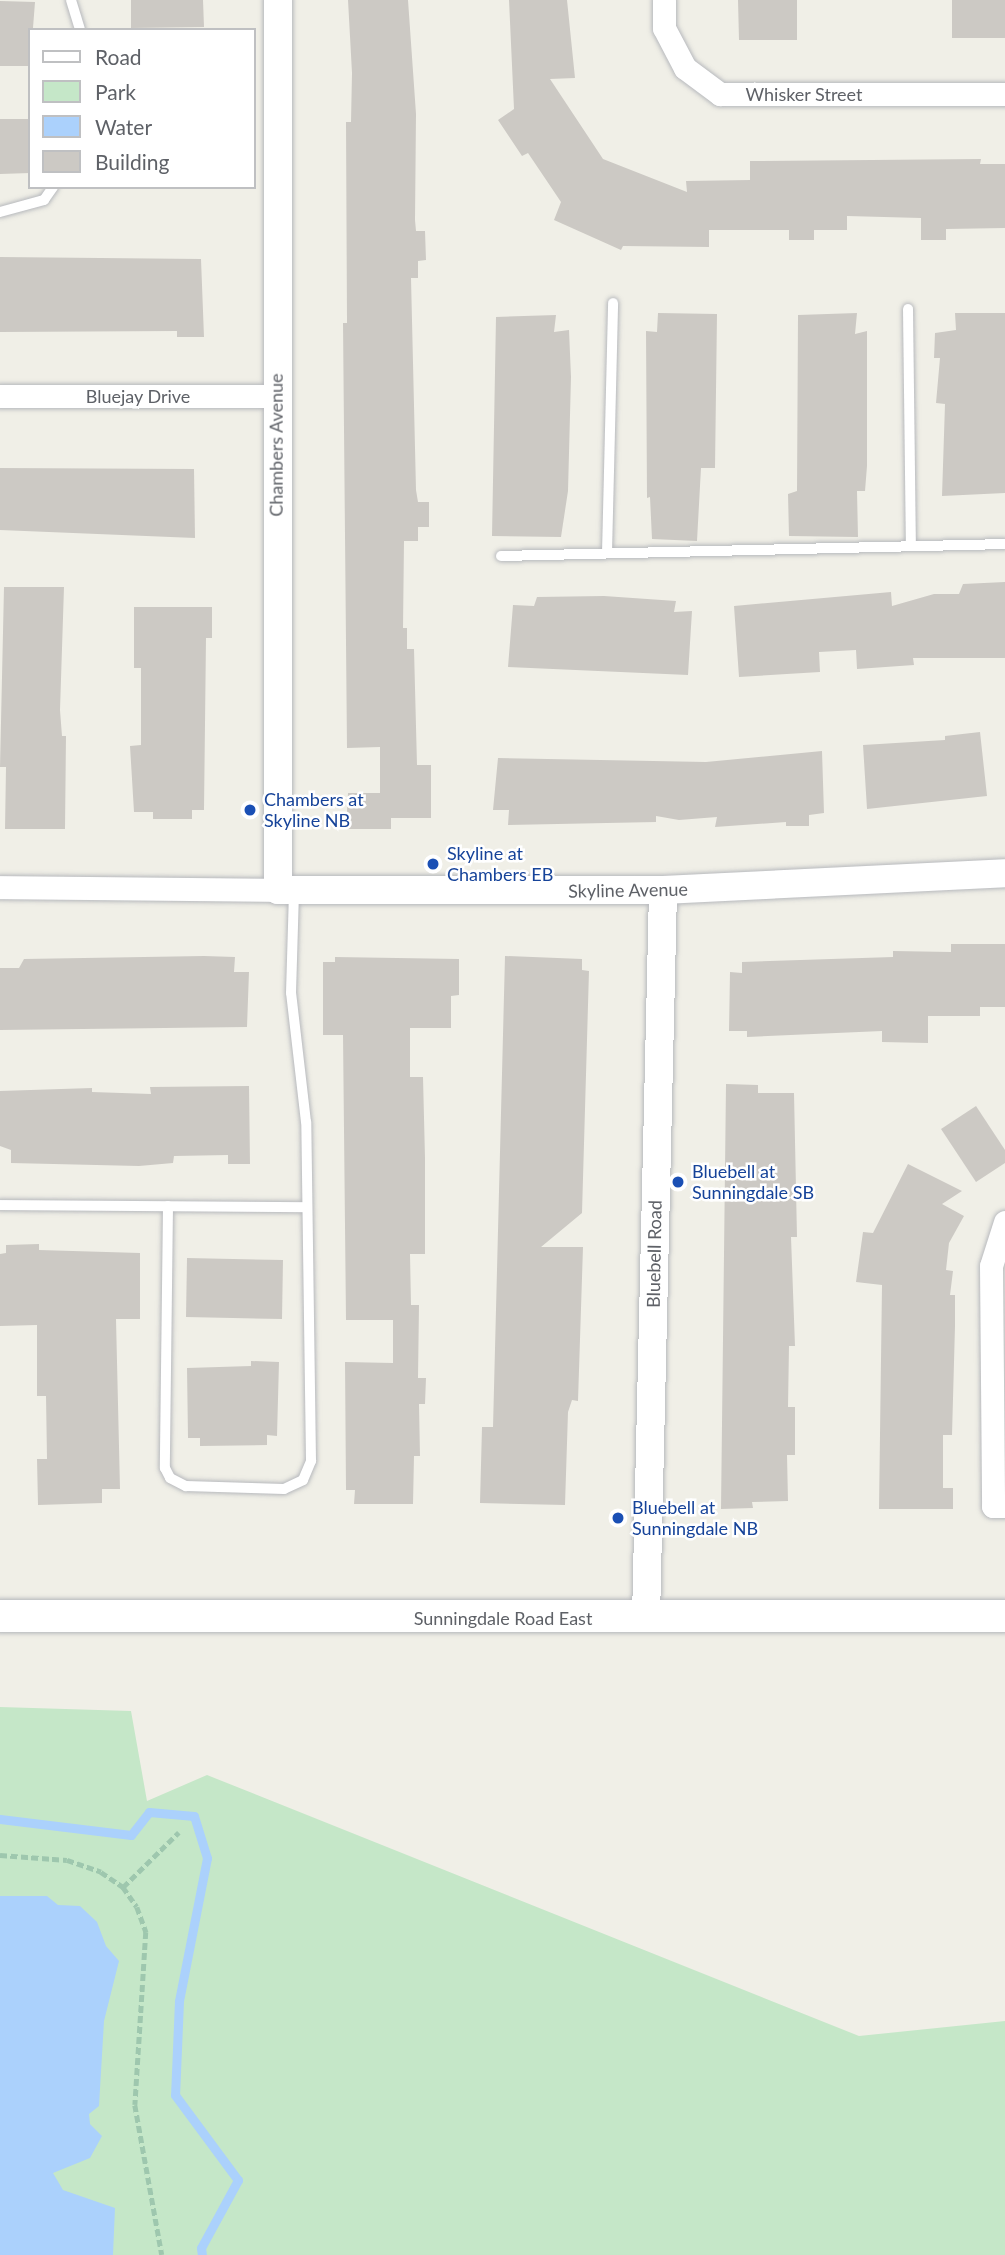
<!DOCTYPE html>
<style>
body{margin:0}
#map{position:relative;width:1005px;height:2255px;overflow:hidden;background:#f0efe7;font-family:Lato,sans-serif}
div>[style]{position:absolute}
.green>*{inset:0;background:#c5e7c8}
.water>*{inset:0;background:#abd1fc}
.stream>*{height:9px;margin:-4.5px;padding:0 4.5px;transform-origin:4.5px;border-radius:4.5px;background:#abd1fc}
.building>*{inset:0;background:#ccc9c4}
.path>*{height:4.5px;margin-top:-2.25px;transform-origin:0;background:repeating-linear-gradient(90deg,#9ec7ae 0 7px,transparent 0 10.5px)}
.roads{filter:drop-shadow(0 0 2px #b7b9bd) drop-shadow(0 0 2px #b7b9bd)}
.service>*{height:10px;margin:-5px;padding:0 5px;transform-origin:5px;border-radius:5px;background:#fff}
.minor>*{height:23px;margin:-11.5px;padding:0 11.5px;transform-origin:11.5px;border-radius:11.5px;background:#fff}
.tertiary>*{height:28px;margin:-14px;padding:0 14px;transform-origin:14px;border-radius:14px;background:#fff}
.secondary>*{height:32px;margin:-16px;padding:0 16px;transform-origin:16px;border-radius:16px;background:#fff}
.dots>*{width:19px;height:19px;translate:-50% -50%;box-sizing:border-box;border:4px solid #fff;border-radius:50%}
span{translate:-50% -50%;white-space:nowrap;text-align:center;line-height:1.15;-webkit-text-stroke:5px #fff;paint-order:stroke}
.street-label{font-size:18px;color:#5e6167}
.transit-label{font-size:18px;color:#164399}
.left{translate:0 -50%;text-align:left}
.legend{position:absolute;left:28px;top:28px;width:228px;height:161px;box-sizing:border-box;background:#fff;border:2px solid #bfc0c2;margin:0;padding:9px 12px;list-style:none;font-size:21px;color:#5e6167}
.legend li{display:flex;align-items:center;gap:14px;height:35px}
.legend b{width:35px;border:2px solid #bfc0c2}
</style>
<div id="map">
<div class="green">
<div style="clip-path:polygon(0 1707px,131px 1711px,147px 1801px,207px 1775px,859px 2036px,1005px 2021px,1005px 2255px,0 2255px)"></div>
</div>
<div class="water">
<div style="clip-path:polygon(0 1896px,47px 1896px,58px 1905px,80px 1906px,97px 1922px,106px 1946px,119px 1961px,104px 2021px,99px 2106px,89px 2114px,90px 2124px,102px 2136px,90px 2158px,53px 2173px,63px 2190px,115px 2208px,113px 2255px,0 2255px)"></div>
</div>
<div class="stream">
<div style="left:0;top:1819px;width:132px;rotate:7deg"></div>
<div style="left:131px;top:1835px;width:29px;rotate:-52deg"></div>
<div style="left:149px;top:1812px;width:45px;rotate:5.1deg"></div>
<div style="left:194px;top:1816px;width:44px;rotate:72.8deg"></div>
<div style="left:207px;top:1858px;width:146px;rotate:101.1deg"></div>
<div style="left:179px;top:2001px;width:94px;rotate:92.4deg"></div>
<div style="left:175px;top:2095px;width:106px;rotate:53.5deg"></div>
<div style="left:238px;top:2180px;width:77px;rotate:118.6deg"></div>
<div style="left:201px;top:2248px;width:7px;rotate:82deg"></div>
</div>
<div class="building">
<div style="clip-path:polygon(131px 0,203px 0,204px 27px,131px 28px)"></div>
<div style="clip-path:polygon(348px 0,408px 0,416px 114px,415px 220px,416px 231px,425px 231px,426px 260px,418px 261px,418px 278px,411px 278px,416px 490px,418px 502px,429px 502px,429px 527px,418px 527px,418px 541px,404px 541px,403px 628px,407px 628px,407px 649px,414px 649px,417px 765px,431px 765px,431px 818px,391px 818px,391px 829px,346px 829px,348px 793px,380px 793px,380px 747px,347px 748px,343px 323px,347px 323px,346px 122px,351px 122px,352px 73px)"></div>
<div style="clip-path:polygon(509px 0,567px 0,575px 78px,550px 79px,603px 159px,687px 192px,686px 181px,750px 180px,750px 161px,981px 159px,980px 164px,1005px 164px,1005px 228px,946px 229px,946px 240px,921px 240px,921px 218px,847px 216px,847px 230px,814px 230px,814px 240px,789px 240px,789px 230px,709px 230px,709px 247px,623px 246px,621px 250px,554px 220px,561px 202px,528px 153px,522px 156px,498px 120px,514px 109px)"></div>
<div style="clip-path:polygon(738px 0,797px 0,797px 40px,739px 40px)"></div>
<div style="clip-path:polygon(952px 0,1005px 0,1005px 38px,952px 38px)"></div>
<div style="clip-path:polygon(0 1px,35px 2px,30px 66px,0 66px)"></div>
<div style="clip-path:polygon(0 119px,30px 119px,30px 173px,0 174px)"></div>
<div style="clip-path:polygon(0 257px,201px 259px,204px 337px,177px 337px,177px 331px,0 332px)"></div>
<div style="clip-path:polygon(658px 313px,717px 314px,715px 468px,701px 468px,697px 541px,652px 539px,650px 497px,647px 498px,646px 331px,657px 332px)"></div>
<div style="clip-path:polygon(857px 313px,855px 334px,867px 331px,867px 466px,865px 491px,857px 491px,858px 537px,789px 536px,788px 494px,797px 491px,798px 315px)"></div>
<div style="clip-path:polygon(955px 313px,1005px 313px,1005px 493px,942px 496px,945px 404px,936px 403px,940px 358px,934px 358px,935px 333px,956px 330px)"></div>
<div style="clip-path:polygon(556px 315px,554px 332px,569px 330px,571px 377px,568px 491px,561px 537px,492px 536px,496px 317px)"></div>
<div style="clip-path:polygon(0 468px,194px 469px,195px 538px,0 530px)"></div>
<div style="clip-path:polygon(1005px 582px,1005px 658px,913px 658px,914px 665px,857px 669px,856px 650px,819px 652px,820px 672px,739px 677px,734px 606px,891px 592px,892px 606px,934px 594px,959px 594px,963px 584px)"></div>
<div style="clip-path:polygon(4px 587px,64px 587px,60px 710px,62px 736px,66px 736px,65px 829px,5px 829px,6px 767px,0 767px)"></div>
<div style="clip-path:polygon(604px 596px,676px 601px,674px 612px,692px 611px,688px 675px,508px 667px,513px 605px,534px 606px,537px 597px)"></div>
<div style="clip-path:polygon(134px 607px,212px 607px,212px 638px,206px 638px,204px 810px,192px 810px,192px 819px,153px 819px,153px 812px,134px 812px,130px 746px,141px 745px,141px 668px,134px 668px)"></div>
<div style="clip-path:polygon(980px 732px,987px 796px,867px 809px,863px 745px,945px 740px,945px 736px)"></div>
<div style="clip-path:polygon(822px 751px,824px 813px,809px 815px,809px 826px,786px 826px,786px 822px,715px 827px,717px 817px,679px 820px,656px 816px,656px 822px,508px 825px,509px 810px,493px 810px,498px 758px,706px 762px)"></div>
<div style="clip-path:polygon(951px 944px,1005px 944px,1005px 1007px,980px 1007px,980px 1016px,928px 1016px,928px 1043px,882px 1042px,882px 1031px,747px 1037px,747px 1031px,729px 1031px,730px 972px,742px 973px,742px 962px,893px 957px,893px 951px,951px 952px)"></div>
<div style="clip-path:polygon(204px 956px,235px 957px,234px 972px,249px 972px,247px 1027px,0 1030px,0 968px,19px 968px,24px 959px)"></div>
<div style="clip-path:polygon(505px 956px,582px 959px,582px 970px,589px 971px,582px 1213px,541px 1247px,583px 1247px,578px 1401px,572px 1400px,568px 1412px,565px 1505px,480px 1503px,482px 1427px,493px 1427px)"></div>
<div style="clip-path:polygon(335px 957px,459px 959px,459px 995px,451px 996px,451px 1028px,410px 1028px,410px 1077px,423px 1077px,425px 1158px,425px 1254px,410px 1254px,411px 1305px,419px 1305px,418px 1378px,426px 1378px,425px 1404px,419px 1404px,420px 1456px,414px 1456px,413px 1504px,354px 1504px,355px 1490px,346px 1490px,345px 1362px,393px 1363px,393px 1320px,346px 1320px,343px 1035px,323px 1035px,323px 962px,335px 962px)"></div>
<div style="clip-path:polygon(726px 1084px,758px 1085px,758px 1093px,794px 1093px,797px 1237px,791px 1237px,795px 1346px,789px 1346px,788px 1407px,795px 1407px,795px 1455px,787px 1455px,788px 1501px,752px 1502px,753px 1508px,721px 1509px)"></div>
<div style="clip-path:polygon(249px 1086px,250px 1164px,228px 1164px,228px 1155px,174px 1156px,173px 1163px,139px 1166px,11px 1163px,11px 1150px,0 1146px,0 1091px,92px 1088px,92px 1092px,151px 1094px,150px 1087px)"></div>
<div style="clip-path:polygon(976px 1106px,1005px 1150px,1005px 1163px,976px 1182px,941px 1129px)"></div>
<div style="clip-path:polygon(908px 1164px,962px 1191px,942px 1204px,964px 1216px,949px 1243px,946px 1270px,953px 1271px,950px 1295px,955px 1295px,955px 1326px,952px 1435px,943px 1435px,943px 1488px,953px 1488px,953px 1509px,879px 1509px,882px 1285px,856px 1282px,863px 1232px,873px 1233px)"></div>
<div style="clip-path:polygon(39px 1244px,39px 1250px,140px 1253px,140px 1319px,116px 1319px,120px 1489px,102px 1489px,102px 1503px,38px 1505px,37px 1459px,47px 1459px,46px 1396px,37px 1396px,37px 1325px,0 1326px,0 1254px,6px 1253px,6px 1245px)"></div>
<div style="clip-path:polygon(187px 1258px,283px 1260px,282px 1319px,186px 1317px)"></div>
<div style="clip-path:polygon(251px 1361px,279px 1362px,277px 1436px,267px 1435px,267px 1445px,200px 1446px,200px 1438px,188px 1438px,187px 1368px,251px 1366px)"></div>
</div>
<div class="path">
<div style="left:0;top:1855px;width:67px;rotate:4.3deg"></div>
<div style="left:67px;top:1860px;width:36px;rotate:19deg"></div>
<div style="left:101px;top:1872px;width:27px;rotate:34deg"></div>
<div style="left:123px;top:1887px;width:24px;rotate:55deg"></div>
<div style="left:137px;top:1907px;width:27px;rotate:70deg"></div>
<div style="left:146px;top:1932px;width:173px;rotate:93.6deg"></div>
<div style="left:135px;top:2105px;width:152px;rotate:79.8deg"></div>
<div style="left:123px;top:1887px;width:78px;rotate:-44.5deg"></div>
</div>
<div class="roads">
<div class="service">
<div style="left:71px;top:0;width:31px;rotate:73deg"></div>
<div style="left:0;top:212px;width:46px;rotate:-15.3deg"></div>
<div style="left:44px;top:200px;width:16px;rotate:-55deg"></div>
<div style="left:908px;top:309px;width:237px;rotate:89.3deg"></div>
<div style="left:607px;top:553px;width:250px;rotate:-88.6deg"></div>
<div style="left:501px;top:556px;width:504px;rotate:-1.36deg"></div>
<div style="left:0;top:1205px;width:307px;rotate:0.4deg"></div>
<div style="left:168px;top:1206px;width:262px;rotate:90.7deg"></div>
<div style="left:165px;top:1468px;width:11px;rotate:63deg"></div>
<div style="left:170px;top:1478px;width:18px;rotate:27deg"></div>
<div style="left:186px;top:1486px;width:98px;rotate:1.8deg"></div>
<div style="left:284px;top:1489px;width:21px;rotate:-25deg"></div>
<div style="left:303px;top:1480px;width:21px;rotate:-67deg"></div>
<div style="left:311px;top:1461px;width:339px;rotate:-90.8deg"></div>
<div style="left:306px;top:1122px;width:130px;rotate:-96.6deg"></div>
<div style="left:291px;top:993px;width:100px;rotate:-88.3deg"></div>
</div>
<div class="minor">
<div style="left:664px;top:0;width:28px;rotate:90deg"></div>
<div style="left:664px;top:28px;width:45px;rotate:62.3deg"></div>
<div style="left:685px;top:68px;width:44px;rotate:36.6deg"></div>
<div style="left:720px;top:94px;width:285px"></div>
<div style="left:0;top:396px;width:277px"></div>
<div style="left:0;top:887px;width:278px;rotate:0.6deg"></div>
<div style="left:1005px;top:1222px;width:46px;rotate:107.7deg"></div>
<div style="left:991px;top:1266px;width:240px;rotate:89.5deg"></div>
<div style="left:993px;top:1506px;width:12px"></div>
</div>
<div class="tertiary">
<div style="left:278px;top:0;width:890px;rotate:90deg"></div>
<div style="left:278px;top:890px;width:385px"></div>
<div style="left:663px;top:890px;width:342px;rotate:-2.8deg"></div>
<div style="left:646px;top:1618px;width:728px;rotate:-88.66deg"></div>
</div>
<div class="secondary">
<div style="left:0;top:1616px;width:1005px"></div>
</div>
</div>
<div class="dots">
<div style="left:250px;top:810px;background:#1a4fb4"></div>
<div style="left:433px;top:864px;background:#1a4fb4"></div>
<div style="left:678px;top:1182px;background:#1a4fb4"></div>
<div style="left:618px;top:1518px;background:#1a4fb4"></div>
</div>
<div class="street-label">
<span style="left:804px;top:94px">Whisker Street</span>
<span style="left:138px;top:396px">Bluejay Drive</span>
<span style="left:276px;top:445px;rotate:-90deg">Chambers Avenue</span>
<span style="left:628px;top:890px;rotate:-1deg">Skyline Avenue</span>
<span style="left:654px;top:1254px;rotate:-89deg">Bluebell Road</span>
<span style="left:503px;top:1618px">Sunningdale Road East</span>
</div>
<div class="transit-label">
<span class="left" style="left:264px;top:810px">Chambers at<br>Skyline NB</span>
<span class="left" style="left:447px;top:864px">Skyline at<br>Chambers EB</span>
<span class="left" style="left:692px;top:1182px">Bluebell at<br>Sunningdale SB</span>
<span class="left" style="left:632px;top:1518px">Bluebell at<br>Sunningdale NB</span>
</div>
<ul class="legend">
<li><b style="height:9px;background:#fff"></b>Road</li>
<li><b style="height:19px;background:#c5e7c8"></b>Park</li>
<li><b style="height:19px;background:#abd1fc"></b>Water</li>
<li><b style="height:19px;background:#ccc9c4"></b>Building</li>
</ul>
</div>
